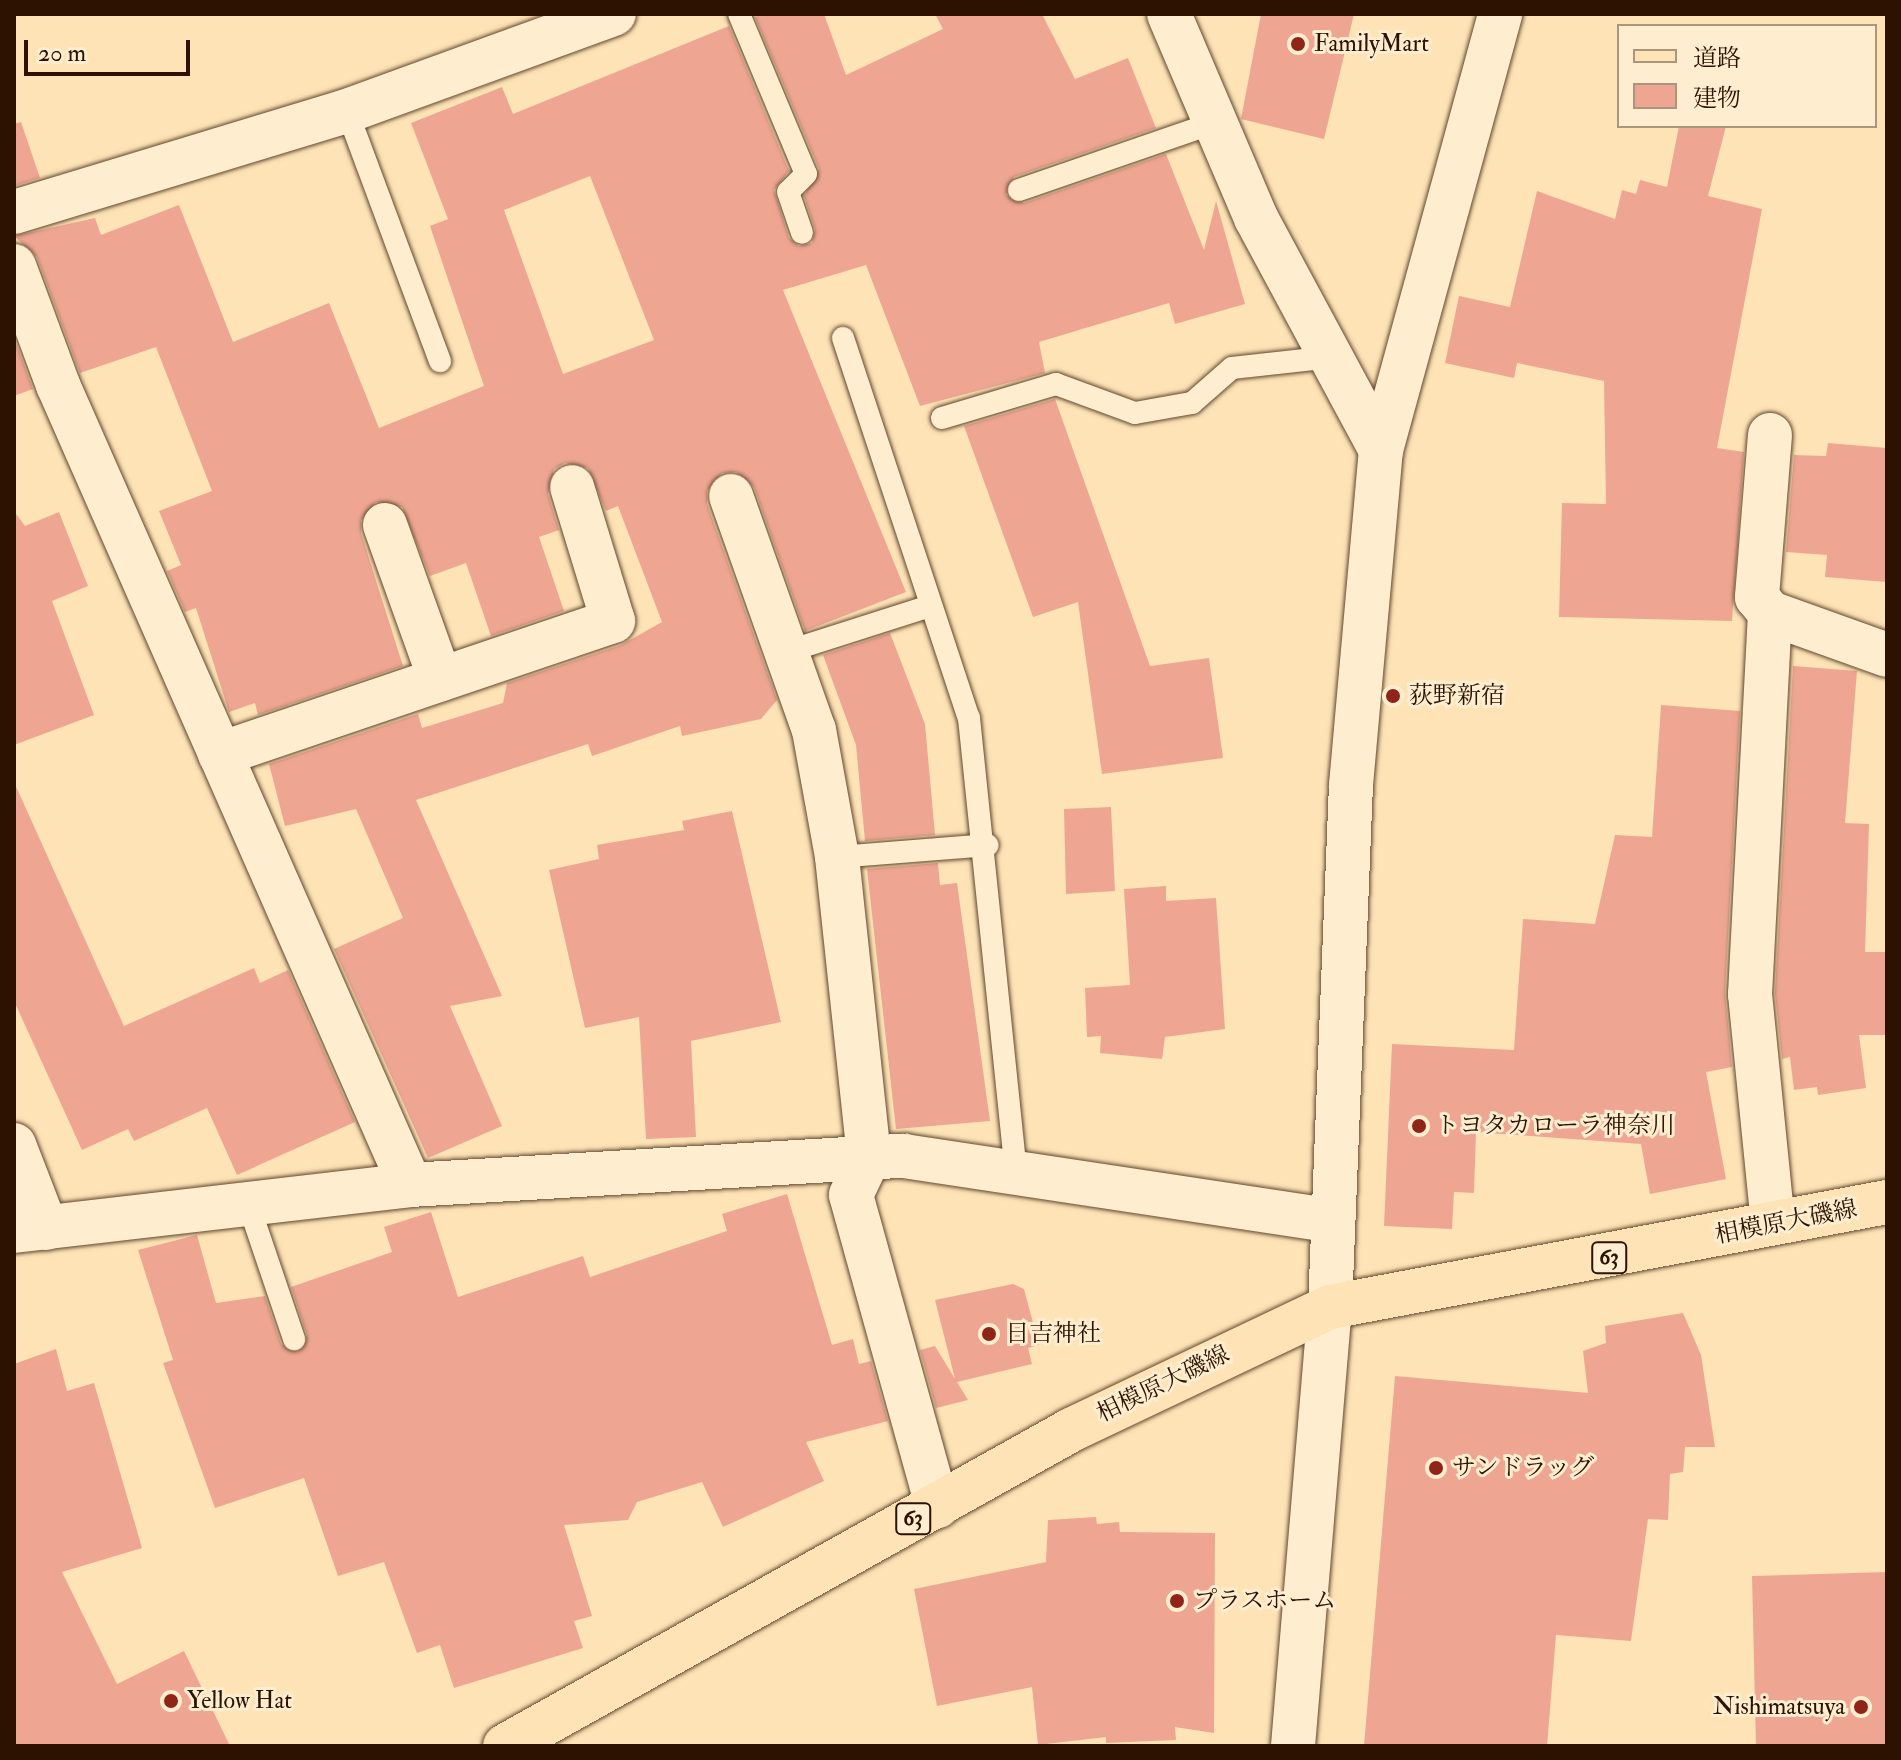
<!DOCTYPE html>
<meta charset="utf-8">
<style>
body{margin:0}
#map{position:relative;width:1901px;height:1760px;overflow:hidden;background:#fde3b5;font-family:"IM FELL Double Pica","Noto Serif JP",serif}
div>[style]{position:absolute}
.building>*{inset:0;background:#eea693}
.roads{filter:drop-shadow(0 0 2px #61462e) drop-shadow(0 0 2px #61462e)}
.service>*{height:22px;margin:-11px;padding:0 11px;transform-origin:11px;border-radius:11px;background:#feedcf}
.minor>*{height:44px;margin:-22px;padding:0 22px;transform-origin:22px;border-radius:22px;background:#feedcf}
.tertiary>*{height:44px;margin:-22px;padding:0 22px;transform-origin:22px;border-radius:22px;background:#feedcf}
.primary>*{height:44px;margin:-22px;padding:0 22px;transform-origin:22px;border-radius:22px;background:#fde3b5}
.dots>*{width:22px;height:22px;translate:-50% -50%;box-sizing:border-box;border:4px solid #feedcf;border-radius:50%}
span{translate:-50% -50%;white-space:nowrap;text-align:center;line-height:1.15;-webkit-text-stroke:6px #feedcf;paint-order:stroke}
.shield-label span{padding:2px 6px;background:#feedcf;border:2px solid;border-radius:6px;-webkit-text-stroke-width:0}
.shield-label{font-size:22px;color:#2d1101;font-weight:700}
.poi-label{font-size:24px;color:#2d1101}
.left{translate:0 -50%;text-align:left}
.right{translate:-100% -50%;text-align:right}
.street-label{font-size:24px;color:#2d1101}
.frame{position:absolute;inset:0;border:16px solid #2d1101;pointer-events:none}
.legend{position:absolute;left:1617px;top:24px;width:260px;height:104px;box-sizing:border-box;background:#feedcf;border:2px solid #aa957d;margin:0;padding:10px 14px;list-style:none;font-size:24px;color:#2d1101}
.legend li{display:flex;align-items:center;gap:16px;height:40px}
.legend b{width:40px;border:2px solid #aa957d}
.scale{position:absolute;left:24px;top:40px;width:166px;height:36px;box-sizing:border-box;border:4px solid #2d1101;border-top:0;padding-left:10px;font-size:24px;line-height:28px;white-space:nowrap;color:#2d1101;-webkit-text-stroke:6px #feedcf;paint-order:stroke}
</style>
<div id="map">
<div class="building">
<div style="clip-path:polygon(evenodd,763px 14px,824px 14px,846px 75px,943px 29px,935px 14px,1042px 14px,1075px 79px,1128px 58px,1156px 128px,1014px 177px,1006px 195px,1024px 203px,1166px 154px,1204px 250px,1216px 201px,1245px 304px,1175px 324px,1169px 303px,1039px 342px,1045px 373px,920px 406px,866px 265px,783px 290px,906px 592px,805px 631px,754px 487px,736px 472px,722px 473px,707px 491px,707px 504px,777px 700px,761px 719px,682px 736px,680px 726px,592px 756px,588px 744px,416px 800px,502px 996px,450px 1006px,502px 1126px,428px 1158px,334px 949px,403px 918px,356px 809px,285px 826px,269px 764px,418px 714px,422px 728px,503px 703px,507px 683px,621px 645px,662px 622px,618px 506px,606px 511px,588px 468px,565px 463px,554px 469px,548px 494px,559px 530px,539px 537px,564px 611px,491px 636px,466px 563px,430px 576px,402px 507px,376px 502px,361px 520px,361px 533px,403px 666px,258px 715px,255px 703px,229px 712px,196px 608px,185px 612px,167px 571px,181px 565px,159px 511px,212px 491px,156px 347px,80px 373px,37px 257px,14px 236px,95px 218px,101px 235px,179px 205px,233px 342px,329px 303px,379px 428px,484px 386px,430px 226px,448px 219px,411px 123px,502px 87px,513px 114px,729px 26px,789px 171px,774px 190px,789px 238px,799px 246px,812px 243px,815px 229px,804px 196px,819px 169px,755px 17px,763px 14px,590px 176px,654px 340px,563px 374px,504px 210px,590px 176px)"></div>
<div style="clip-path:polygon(1261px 14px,1354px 14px,1324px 139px,1241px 119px)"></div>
<div style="clip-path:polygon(21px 122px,40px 178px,14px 186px,14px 124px)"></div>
<div style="clip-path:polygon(1679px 126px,1726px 126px,1708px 196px,1762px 209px,1717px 448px,1744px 452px,1732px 621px,1559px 617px,1562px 503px,1606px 504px,1604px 381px,1517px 363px,1514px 378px,1445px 363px,1459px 296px,1510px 307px,1537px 191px,1615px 219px,1622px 190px,1636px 194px,1640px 180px,1667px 187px)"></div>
<div style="clip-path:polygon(14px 338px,33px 389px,14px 396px)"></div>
<div style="clip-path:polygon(1055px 399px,1150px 666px,1209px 658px,1223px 758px,1102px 774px,1078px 602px,1033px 617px,964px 426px)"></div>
<div style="clip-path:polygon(1828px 443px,1887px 448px,1887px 582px,1825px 577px,1827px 555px,1786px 552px,1794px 455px,1826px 456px)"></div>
<div style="clip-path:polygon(14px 511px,25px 526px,59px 512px,88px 586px,52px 601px,94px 715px,14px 745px)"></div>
<div style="clip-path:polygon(890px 633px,925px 724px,935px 835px,865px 841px,856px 745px,823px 655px)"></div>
<div style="clip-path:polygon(1793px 666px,1857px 671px,1845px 823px,1869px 824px,1865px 952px,1887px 952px,1887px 1035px,1859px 1035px,1866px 1088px,1818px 1095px,1817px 1087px,1794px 1090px,1790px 1057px,1782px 1059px,1775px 993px)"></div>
<div style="clip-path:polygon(1661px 705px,1740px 711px,1725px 993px,1732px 1067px,1706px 1072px,1726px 1179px,1650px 1194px,1641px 1144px,1476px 1132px,1474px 1193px,1454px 1192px,1452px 1229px,1384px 1226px,1392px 1044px,1514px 1050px,1523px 919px,1595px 924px,1615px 835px,1652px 837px)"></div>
<div style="clip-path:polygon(14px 782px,124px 1026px,254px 968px,260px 983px,288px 970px,355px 1122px,237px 1175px,207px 1108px,134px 1141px,128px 1129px,82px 1150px,14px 1001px)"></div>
<div style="clip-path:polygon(1111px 807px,1115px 891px,1066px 894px,1064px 809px)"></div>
<div style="clip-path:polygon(732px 811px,781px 1022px,691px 1041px,696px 1137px,646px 1139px,639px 1017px,585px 1028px,549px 870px,599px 859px,597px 845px,684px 830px,682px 821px)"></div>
<div style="clip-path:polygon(938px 863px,940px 885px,957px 883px,990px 1121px,896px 1129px,867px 869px)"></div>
<div style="clip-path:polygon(1166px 886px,1166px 901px,1216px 898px,1225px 1029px,1165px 1037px,1162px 1059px,1100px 1053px,1101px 1036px,1087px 1037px,1085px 988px,1130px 985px,1124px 889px)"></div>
<div style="clip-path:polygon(787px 1194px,832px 1345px,853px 1339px,859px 1364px,871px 1361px,888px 1421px,806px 1442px,824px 1481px,723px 1527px,702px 1482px,637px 1502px,628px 1520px,564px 1525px,592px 1616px,574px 1621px,583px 1648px,454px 1688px,440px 1645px,417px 1653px,384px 1562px,338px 1576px,304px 1478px,215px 1508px,163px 1363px,173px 1360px,138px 1250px,197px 1235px,216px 1303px,265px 1296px,281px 1344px,298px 1352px,307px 1335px,291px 1287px,392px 1252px,384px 1227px,431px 1212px,458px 1297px,583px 1256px,590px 1277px,727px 1231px,722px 1214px)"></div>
<div style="clip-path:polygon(1013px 1284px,1024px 1289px,1039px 1345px,1028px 1348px,1032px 1364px,957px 1382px,968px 1400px,936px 1408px,920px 1350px,935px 1346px,955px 1379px,935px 1300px)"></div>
<div style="clip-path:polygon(1683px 1313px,1701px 1355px,1715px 1447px,1685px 1447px,1683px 1472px,1670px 1474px,1668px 1520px,1648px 1519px,1631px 1641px,1556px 1635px,1547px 1746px,1364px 1746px,1395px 1376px,1588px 1393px,1583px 1351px,1606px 1343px,1605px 1326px)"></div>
<div style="clip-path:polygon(56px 1349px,67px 1391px,94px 1383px,142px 1548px,62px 1572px,117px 1684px,184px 1651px,230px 1746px,14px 1746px,14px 1364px)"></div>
<div style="clip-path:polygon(1096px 1517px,1097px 1524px,1119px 1522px,1120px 1532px,1215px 1533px,1214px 1733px,1175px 1727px,1176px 1740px,1106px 1743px,1106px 1737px,1038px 1745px,1032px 1687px,937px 1706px,914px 1589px,1046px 1562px,1048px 1520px)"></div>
<div style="clip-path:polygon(1887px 1572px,1887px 1746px,1756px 1746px,1752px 1576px)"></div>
</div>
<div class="roads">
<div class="service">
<div style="left:739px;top:14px;width:173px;rotate:67.3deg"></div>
<div style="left:806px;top:174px;width:25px;rotate:135deg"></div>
<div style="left:788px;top:192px;width:43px;rotate:71.1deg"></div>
<div style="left:347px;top:111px;width:267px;rotate:69.6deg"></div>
<div style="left:1019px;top:190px;width:208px;rotate:-19deg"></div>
<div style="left:843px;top:338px;width:400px;rotate:71.7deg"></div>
<div style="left:969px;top:718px;width:458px;rotate:84.1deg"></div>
<div style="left:942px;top:418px;width:119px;rotate:-16.6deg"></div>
<div style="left:1056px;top:384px;width:84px;rotate:20.2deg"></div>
<div style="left:1135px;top:413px;width:58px;rotate:-10deg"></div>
<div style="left:1192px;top:403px;width:53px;rotate:-41.2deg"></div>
<div style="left:1232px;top:368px;width:100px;rotate:-6.3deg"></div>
<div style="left:783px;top:653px;width:154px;rotate:-17.7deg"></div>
<div style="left:837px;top:857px;width:151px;rotate:-4.5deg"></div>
<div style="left:248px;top:1203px;width:144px;rotate:71.3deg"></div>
</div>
<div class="minor">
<div style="left:1169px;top:14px;width:222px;rotate:66.9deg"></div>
<div style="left:1256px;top:218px;width:264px;rotate:61.7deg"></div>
<div style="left:14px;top:212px;width:348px;rotate:-16.9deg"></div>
<div style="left:347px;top:111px;width:284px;rotate:-20deg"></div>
<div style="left:14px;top:266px;width:127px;rotate:69.7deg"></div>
<div style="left:58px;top:385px;width:874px;rotate:66.25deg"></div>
<div style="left:1770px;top:435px;width:163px;rotate:94.6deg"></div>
<div style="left:1757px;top:597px;width:21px;rotate:51deg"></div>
<div style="left:1770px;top:613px;width:382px;rotate:93deg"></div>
<div style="left:1750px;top:994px;width:230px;rotate:84.3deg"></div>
<div style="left:731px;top:496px;width:248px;rotate:70.5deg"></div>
<div style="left:814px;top:730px;width:129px;rotate:79.7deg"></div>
<div style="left:837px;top:857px;width:302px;rotate:83.9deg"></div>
<div style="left:869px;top:1157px;width:42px;rotate:115.3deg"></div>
<div style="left:851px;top:1195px;width:323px;rotate:74.5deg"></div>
<div style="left:385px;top:525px;width:164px;rotate:70.3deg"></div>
<div style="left:1770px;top:613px;width:124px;rotate:19.7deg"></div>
<div style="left:220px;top:754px;width:415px;rotate:-18.7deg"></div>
<div style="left:613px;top:621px;width:140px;rotate:-107deg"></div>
<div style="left:14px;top:1145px;width:89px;rotate:68.9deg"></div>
<div style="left:14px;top:1231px;width:399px;rotate:-6.6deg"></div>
<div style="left:410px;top:1185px;width:495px;rotate:-3.4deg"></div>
<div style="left:904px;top:1156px;width:430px;rotate:8.6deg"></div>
</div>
<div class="tertiary">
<div style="left:1293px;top:1746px;width:441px;rotate:-85.2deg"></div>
<div style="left:1330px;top:1307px;width:522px;rotate:-87.7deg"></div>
<div style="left:1351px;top:785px;width:336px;rotate:-84.9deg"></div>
<div style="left:1381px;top:450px;width:452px;rotate:-74.7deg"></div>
</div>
<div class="primary">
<div style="left:505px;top:1746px;width:648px;rotate:-29.17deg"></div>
<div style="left:1071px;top:1430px;width:287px;rotate:-25.4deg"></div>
<div style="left:1330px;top:1307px;width:567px;rotate:-10.68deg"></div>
</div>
</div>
<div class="dots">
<div style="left:1298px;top:44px;background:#8f2418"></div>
<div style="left:1393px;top:696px;background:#8f2418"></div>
<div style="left:1419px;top:1126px;background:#8f2418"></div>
<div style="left:989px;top:1334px;background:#8f2418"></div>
<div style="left:1436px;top:1468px;background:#8f2418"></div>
<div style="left:1177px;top:1601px;background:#8f2418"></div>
<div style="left:171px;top:1701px;background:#8f2418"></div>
<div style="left:1861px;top:1707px;background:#8f2418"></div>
</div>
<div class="shield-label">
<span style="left:1609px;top:1258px">63</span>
<span style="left:913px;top:1519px">63</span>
</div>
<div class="poi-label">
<span class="left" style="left:1314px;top:44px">FamilyMart</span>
<span class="left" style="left:1409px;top:696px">荻野新宿</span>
<span class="left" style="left:1435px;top:1126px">トヨタカローラ神奈川</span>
<span class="left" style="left:1005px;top:1334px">日吉神社</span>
<span class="left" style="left:1452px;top:1468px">サンドラッグ</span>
<span class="left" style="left:1193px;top:1601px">プラスホーム</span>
<span class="left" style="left:187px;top:1701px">Yellow Hat</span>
<span class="right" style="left:1845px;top:1707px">Nishimatsuya</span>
</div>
<div class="street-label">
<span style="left:1786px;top:1222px;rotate:-11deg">相模原大磯線</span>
<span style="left:1163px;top:1384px;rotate:-26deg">相模原大磯線</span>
</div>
<div class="frame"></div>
<ul class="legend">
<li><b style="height:10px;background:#fde3b5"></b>道路</li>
<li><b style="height:22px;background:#eea693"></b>建物</li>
</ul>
<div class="scale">20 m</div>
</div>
